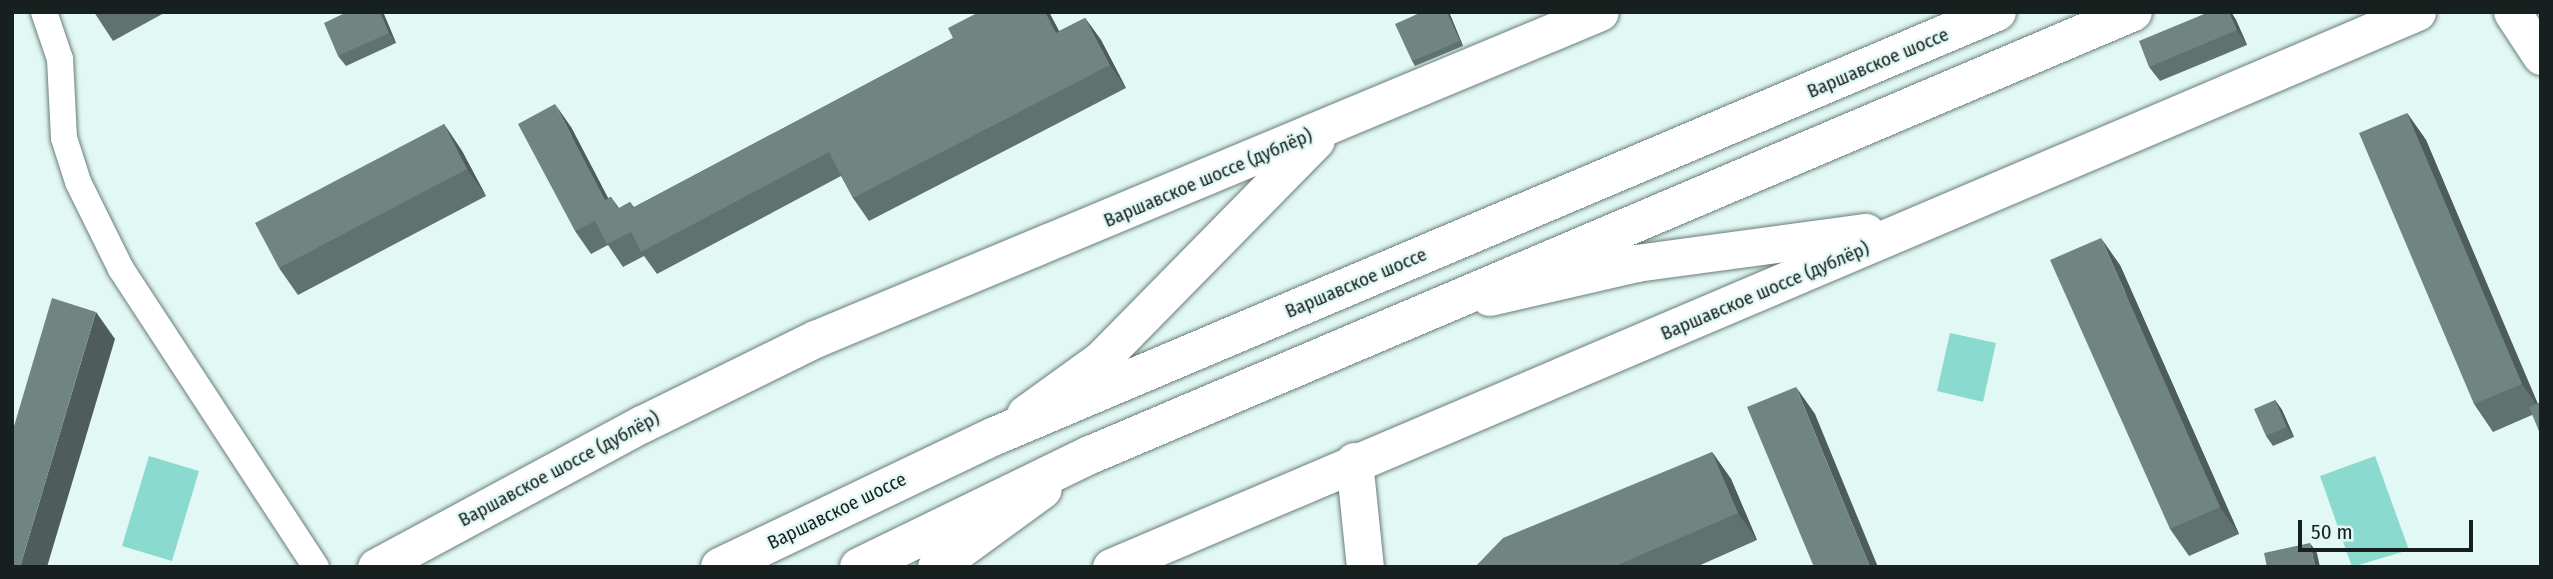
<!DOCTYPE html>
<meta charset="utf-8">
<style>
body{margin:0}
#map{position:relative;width:2553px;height:579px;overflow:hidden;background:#e2f8f4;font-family:"Fira Sans Condensed",sans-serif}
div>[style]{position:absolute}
.green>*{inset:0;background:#8adacf}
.roads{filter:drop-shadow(0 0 2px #697d79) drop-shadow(0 0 2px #697d79)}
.street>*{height:26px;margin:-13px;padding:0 13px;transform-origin:13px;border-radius:13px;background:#fff}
.secondary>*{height:37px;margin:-18.5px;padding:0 18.5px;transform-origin:18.5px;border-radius:18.5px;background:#fff}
.primary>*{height:38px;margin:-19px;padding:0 19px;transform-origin:19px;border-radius:19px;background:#fff}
.wall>*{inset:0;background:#60726f}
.shaded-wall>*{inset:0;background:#4e5c5a}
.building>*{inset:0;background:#708481}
span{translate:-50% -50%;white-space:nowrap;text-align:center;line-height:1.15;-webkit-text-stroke:5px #e2f8f4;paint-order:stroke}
.street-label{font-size:19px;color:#18201f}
.frame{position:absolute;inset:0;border:14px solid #18201f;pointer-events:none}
.scale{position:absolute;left:2298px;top:520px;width:175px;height:32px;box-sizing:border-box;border:4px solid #18201f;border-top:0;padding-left:9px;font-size:21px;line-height:24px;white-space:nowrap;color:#18201f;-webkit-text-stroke:5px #e2f8f4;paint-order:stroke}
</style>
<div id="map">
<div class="green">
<div style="clip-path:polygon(1950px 333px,1996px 343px,1983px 402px,1937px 391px)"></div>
<div style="clip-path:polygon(149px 456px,199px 471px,172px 561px,122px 546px)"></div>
<div style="clip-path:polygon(2375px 456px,2409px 550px,2352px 567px,2320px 476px)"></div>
</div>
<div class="roads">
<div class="street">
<div style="left:44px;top:12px;width:50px;rotate:71.2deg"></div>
<div style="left:60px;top:59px;width:79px;rotate:87.1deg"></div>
<div style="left:64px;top:138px;width:46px;rotate:72.3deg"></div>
<div style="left:78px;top:182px;width:97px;rotate:63.7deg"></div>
<div style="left:121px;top:269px;width:356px;rotate:56.8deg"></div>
</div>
<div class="secondary">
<div style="left:2512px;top:12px;width:53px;rotate:56.6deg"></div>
<div style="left:1489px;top:297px;width:151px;rotate:-13deg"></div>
<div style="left:1636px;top:263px;width:232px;rotate:-7.7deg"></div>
<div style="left:1025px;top:414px;width:92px;rotate:-35.8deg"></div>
<div style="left:1100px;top:360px;width:308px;rotate:-45.5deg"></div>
<div style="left:1354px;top:461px;width:107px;rotate:84.1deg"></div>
<div style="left:376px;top:567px;width:302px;rotate:-28.3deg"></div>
<div style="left:642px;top:424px;width:193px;rotate:-26.2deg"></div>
<div style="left:815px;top:339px;width:850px;rotate:-22.61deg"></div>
<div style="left:936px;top:567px;width:132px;rotate:-36.1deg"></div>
<div style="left:1111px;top:567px;width:1419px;rotate:-23.02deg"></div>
</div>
<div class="primary">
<div style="left:720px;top:567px;width:305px;rotate:-25.5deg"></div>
<div style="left:995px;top:436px;width:1088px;rotate:-22.94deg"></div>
<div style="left:859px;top:567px;width:257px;rotate:-25.9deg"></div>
<div style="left:1090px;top:455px;width:1133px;rotate:-23.01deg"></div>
</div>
</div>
<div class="wall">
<div style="clip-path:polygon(94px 12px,166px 12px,113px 41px)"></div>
<div style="clip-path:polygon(383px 12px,396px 43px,346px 66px,338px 56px)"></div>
<div style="clip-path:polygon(979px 12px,1049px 12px,1059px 31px,1085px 18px,1101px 40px,1126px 88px,869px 221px,853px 198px,841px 176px,657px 274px,644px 256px,623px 267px,608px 245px,591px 254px,575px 231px,571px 127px,608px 198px,611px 197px,619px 208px,630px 202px,634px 207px,953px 38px)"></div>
<div style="clip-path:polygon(1422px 12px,1449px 12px,1463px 46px,1415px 66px,1412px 61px)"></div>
<div style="clip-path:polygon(2209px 12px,2231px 12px,2236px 20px,2247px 45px,2160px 81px,2149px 67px)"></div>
<div style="clip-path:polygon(2407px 113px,2426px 140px,2537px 404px,2532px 415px,2493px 432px,2474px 404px)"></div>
<div style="clip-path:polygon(444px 124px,462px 151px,486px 196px,298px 295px,279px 268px)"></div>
<div style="clip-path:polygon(2120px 265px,2239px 534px,2189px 556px,2170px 529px)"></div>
<div style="clip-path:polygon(2275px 400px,2282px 410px,2294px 437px,2273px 446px,2266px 436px)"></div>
<div style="clip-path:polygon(1712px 452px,1731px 479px,1757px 540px,1696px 567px,1475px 567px)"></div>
</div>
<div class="shaded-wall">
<div style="clip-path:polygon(380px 12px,383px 12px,396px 43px,389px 33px)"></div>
<div style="clip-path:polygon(1045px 12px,1049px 12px,1072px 56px,1056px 33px)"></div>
<div style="clip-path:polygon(1447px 12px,1449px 12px,1463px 46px,1460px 41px)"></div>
<div style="clip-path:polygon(2229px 12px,2231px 12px,2236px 20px,2247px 45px,2237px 30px)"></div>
<div style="clip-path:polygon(1085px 18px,1101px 40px,1126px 88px,1110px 65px)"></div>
<div style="clip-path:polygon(555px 104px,571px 127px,621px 223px,605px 200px)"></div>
<div style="clip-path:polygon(2407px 113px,2426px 140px,2541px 411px,2522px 384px)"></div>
<div style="clip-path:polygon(444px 124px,462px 151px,486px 196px,467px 169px)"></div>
<div style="clip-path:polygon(2101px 238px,2120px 265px,2239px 534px,2220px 507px)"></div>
<div style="clip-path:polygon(96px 312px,115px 339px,47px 567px,20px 567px)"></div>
<div style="clip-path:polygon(1796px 387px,1815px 414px,1878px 567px,1870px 567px)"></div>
<div style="clip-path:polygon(2275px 400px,2282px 410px,2294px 437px,2287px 427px)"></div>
<div style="clip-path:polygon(1712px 452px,1731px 479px,1757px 540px,1738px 513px)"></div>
<div style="clip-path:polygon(2310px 543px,2317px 553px,2320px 567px,2315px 567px)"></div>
</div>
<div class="building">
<div style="clip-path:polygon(347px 12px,380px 12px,389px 33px,338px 56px,324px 23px)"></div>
<div style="clip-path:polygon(979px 12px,1045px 12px,1056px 33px,1085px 18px,1110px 65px,853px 198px,829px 152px,641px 252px,631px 232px,607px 244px,595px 221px,575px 231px,518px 124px,555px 104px,605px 200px,611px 197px,618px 209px,630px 202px,633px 208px,953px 38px,948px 28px)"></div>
<div style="clip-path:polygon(1422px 12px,1447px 12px,1460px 41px,1412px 61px,1395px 24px)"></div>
<div style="clip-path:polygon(2209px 12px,2229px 12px,2237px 30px,2149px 67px,2139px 41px)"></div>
<div style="clip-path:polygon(2407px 113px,2522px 384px,2474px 404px,2359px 133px)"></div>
<div style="clip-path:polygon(444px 124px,467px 169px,279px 268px,255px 223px)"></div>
<div style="clip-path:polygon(2101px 238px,2220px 507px,2170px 529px,2050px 260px)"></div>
<div style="clip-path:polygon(52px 298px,96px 312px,20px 567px,12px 567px,12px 433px)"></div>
<div style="clip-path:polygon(1796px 387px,1870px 567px,1814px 567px,1747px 407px)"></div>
<div style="clip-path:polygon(2275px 400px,2287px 427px,2266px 436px,2254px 409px)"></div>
<div style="clip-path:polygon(2541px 402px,2541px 436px,2529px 407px)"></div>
<div style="clip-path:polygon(1712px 452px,1738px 513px,1613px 567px,1475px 567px,1503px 538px)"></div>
<div style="clip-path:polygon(2310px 543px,2315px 567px,2267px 567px,2264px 553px)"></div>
</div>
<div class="street-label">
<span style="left:1878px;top:63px;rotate:-23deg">Варшавское шоссе</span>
<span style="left:1208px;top:178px;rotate:-23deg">Варшавское шоссе (дублёр)</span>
<span style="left:1356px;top:283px;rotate:-23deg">Варшавское шоссе</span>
<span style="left:1765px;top:291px;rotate:-23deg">Варшавское шоссе (дублёр)</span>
<span style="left:559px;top:469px;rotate:-28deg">Варшавское шоссе (дублёр)</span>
<span style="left:837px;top:511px;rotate:-26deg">Варшавское шоссе</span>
</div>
<div class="frame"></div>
<div class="scale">50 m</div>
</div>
